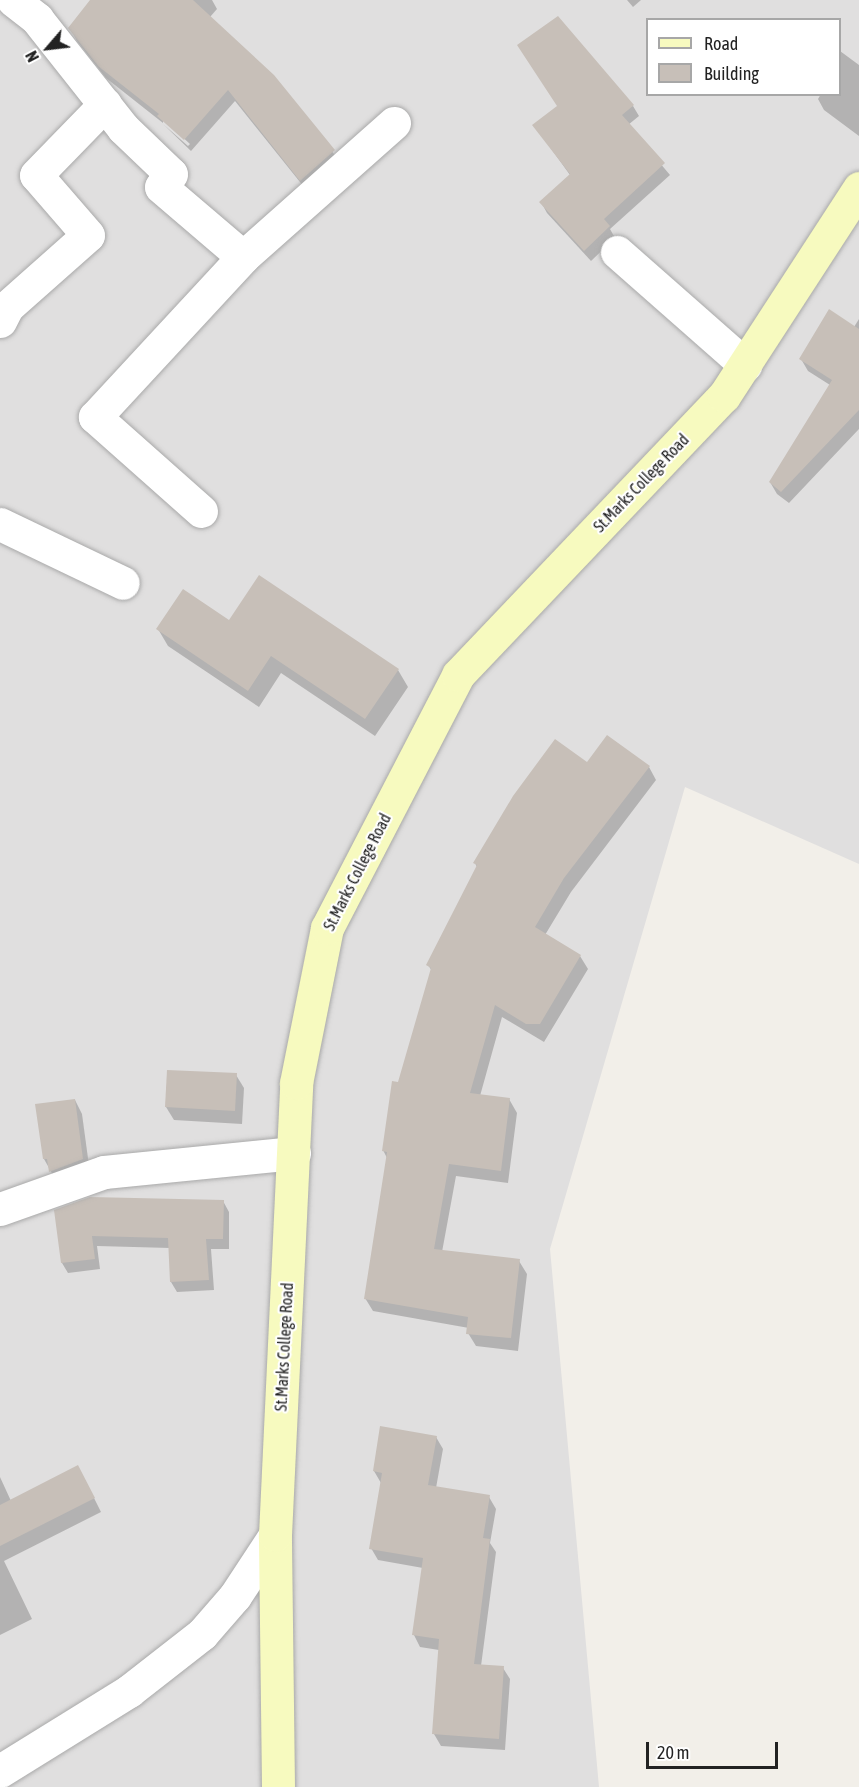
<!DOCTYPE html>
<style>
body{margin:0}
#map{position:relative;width:859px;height:1787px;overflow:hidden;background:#f2efe9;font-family:"Asap Condensed",sans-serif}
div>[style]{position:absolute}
.residential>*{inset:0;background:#e0dfdf}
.shadow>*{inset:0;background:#0003}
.building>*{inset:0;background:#c7bfb8}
.roads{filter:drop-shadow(0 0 2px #a9a9a9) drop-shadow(0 0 2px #a9a9a9)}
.minor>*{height:33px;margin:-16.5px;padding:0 16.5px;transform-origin:16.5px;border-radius:16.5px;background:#fff}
.secondary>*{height:33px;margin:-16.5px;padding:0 16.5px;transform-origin:16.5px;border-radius:16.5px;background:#f7fabf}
span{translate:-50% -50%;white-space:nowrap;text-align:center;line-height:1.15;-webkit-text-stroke:4.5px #fff;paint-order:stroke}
.street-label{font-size:16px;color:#222}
.legend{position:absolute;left:646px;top:18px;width:195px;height:78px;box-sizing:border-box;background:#fff;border:2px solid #a7a7a7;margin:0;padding:8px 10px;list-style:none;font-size:18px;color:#222}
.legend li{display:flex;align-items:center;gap:12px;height:30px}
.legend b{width:30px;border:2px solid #a7a7a7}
.north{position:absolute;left:18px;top:18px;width:60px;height:60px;-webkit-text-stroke:4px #fff;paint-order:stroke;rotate:242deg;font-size:16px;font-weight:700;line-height:24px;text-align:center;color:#222}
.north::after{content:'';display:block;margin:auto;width:21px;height:27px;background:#222;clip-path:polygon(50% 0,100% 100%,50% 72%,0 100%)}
.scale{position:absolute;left:646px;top:1742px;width:132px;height:27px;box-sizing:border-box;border:3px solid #222;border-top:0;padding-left:8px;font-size:18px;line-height:21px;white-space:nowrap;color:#222;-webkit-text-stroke:4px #fff;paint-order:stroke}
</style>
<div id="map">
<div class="residential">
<div style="clip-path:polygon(evenodd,0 0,859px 0,859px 864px,685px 787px,550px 1249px,599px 1787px,0 1787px,0 0,648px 20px,840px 20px,840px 94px,648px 94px,648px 20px)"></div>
</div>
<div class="shadow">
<div style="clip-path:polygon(92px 0,212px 0,217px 9px,210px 17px,273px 76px,341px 163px,308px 192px,235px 101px,191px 151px,163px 124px,188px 146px,190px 144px,163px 119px,163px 123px,106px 78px,77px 41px,70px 28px)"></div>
<div style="clip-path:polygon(627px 0,641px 0,633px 7px)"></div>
<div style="clip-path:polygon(840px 51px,859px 65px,859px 136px,824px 110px,818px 99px,821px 94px,840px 94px)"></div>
<div style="clip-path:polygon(633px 106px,639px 116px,628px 125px,670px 175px,610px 229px,615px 238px,591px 261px,547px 213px,541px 202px,570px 175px,534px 125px)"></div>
<div style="clip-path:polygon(859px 319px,859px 429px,789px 503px,777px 494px,770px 482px,830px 385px,808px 371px,801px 359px,854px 327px)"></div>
<div style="clip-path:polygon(229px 622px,398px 670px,408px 687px,375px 736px,281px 673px,259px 707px,168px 646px,158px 629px)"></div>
<div style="clip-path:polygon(588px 764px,649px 767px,656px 780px,571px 892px,545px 935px,580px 956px,588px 969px,544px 1042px,502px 1017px,480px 1096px,509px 1099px,517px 1113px,508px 1183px,456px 1176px,442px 1252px,519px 1261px,527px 1274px,518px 1351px,476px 1346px,468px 1333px,469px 1328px,373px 1311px,365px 1298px,387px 1158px,383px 1150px,432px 971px,428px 965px,477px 867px,475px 863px)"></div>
<div style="clip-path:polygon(236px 1075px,244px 1088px,242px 1124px,174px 1120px,166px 1107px)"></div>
<div style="clip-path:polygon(75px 1100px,82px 1114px,90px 1173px,58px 1184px,44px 1159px)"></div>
<div style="clip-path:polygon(223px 1201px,229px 1212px,229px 1249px,211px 1249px,214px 1290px,177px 1292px,171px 1282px,170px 1248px,97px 1246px,100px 1269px,68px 1273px,62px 1263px,56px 1211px)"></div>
<div style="clip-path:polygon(436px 1437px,443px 1449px,436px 1488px,489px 1497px,496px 1509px,490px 1543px,496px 1552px,481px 1666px,503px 1668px,510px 1679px,505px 1750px,441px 1746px,434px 1734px,439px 1650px,420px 1647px,414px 1635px,423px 1568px,378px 1560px,371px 1548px,381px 1483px,374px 1471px)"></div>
<div style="clip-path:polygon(0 1477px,11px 1501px,85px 1480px,101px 1512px,4px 1561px,32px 1619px,0 1635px)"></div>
</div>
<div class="building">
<div style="clip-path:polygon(90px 0,193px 0,274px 75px,335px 150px,300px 181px,228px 90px,184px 140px,157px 116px,159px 114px,98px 66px,68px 28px)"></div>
<div style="clip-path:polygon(558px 16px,634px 105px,622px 115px,665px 163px,604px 219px,610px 226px,584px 251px,539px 202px,570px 174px,532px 125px,557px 106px,517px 45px)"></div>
<div style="clip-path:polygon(829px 309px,859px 329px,859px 410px,781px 492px,769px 482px,832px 380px,799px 359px)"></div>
<div style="clip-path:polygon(259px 575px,399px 669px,365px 719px,271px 656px,248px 691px,156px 629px,183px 589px,229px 620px)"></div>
<div style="clip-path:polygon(607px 735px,650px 766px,564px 878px,535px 927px,581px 955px,540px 1024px,526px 1024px,495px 1005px,470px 1093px,510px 1098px,501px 1171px,449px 1164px,434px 1249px,520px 1259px,511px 1338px,466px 1334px,468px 1317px,364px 1299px,387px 1152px,382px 1151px,392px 1081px,398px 1082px,431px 968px,426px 965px,477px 865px,473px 863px,513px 796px,555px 739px,587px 762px)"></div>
<div style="clip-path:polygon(167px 1070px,237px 1073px,235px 1111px,165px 1107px)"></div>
<div style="clip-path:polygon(75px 1099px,83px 1159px,49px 1172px,47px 1159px,43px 1159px,35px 1104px)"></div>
<div style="clip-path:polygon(90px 1197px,224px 1200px,223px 1239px,206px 1239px,209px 1280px,170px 1282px,168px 1238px,92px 1236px,95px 1259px,61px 1263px,54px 1210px)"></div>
<div style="clip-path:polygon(380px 1426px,437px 1436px,428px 1485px,490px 1495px,483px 1538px,490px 1539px,474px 1664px,504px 1666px,499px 1739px,432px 1734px,439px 1639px,412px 1635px,423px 1558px,369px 1549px,382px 1473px,373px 1471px)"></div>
<div style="clip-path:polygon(78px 1465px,95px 1498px,0 1546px,0 1505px)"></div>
</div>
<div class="roads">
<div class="minor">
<div style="left:13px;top:0;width:31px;rotate:38deg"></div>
<div style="left:37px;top:19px;width:139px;rotate:51.7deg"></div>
<div style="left:123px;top:128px;width:66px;rotate:43.8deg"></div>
<div style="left:171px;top:174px;width:16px;rotate:128deg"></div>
<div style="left:161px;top:187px;width:108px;rotate:40.5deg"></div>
<div style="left:243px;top:257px;width:202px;rotate:-41.6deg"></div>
<div style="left:617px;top:252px;width:171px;rotate:41.4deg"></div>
<div style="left:0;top:321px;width:16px;rotate:-63deg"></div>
<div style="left:7px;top:307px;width:108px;rotate:-41.6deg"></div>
<div style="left:88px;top:235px;width:79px;rotate:-130.9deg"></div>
<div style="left:36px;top:175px;width:99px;rotate:-45.8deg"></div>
<div style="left:201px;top:511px;width:142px;rotate:-138.4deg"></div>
<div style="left:95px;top:417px;width:218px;rotate:-47.2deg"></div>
<div style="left:0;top:524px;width:136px;rotate:25.6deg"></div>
<div style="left:0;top:1209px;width:110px;rotate:-19.6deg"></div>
<div style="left:104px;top:1172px;width:191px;rotate:-5.7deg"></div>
<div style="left:0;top:1771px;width:152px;rotate:-31.8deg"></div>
<div style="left:129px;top:1691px;width:93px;rotate:-38deg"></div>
<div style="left:202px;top:1634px;width:50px;rotate:-49deg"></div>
<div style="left:235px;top:1596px;width:73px;rotate:-56.7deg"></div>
</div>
<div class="secondary">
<div style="left:278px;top:1787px;width:252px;rotate:-90.7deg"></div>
<div style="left:275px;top:1535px;width:452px;rotate:-87.3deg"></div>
<div style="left:296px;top:1083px;width:158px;rotate:-78.7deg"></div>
<div style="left:327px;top:928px;width:285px;rotate:-62.6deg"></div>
<div style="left:458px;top:675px;width:385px;rotate:-46.4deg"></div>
<div style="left:724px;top:396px;width:248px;rotate:-57deg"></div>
</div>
</div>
<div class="street-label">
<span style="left:641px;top:483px;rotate:-46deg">St.Marks College Road</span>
<span style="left:357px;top:872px;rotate:-63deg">St.Marks College Road</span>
<span style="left:284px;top:1347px;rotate:-87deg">St.Marks College Road</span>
</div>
<ul class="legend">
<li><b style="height:8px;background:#f7fabf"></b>Road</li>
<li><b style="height:16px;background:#c7bfb8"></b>Building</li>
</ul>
<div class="north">N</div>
<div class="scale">20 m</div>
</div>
